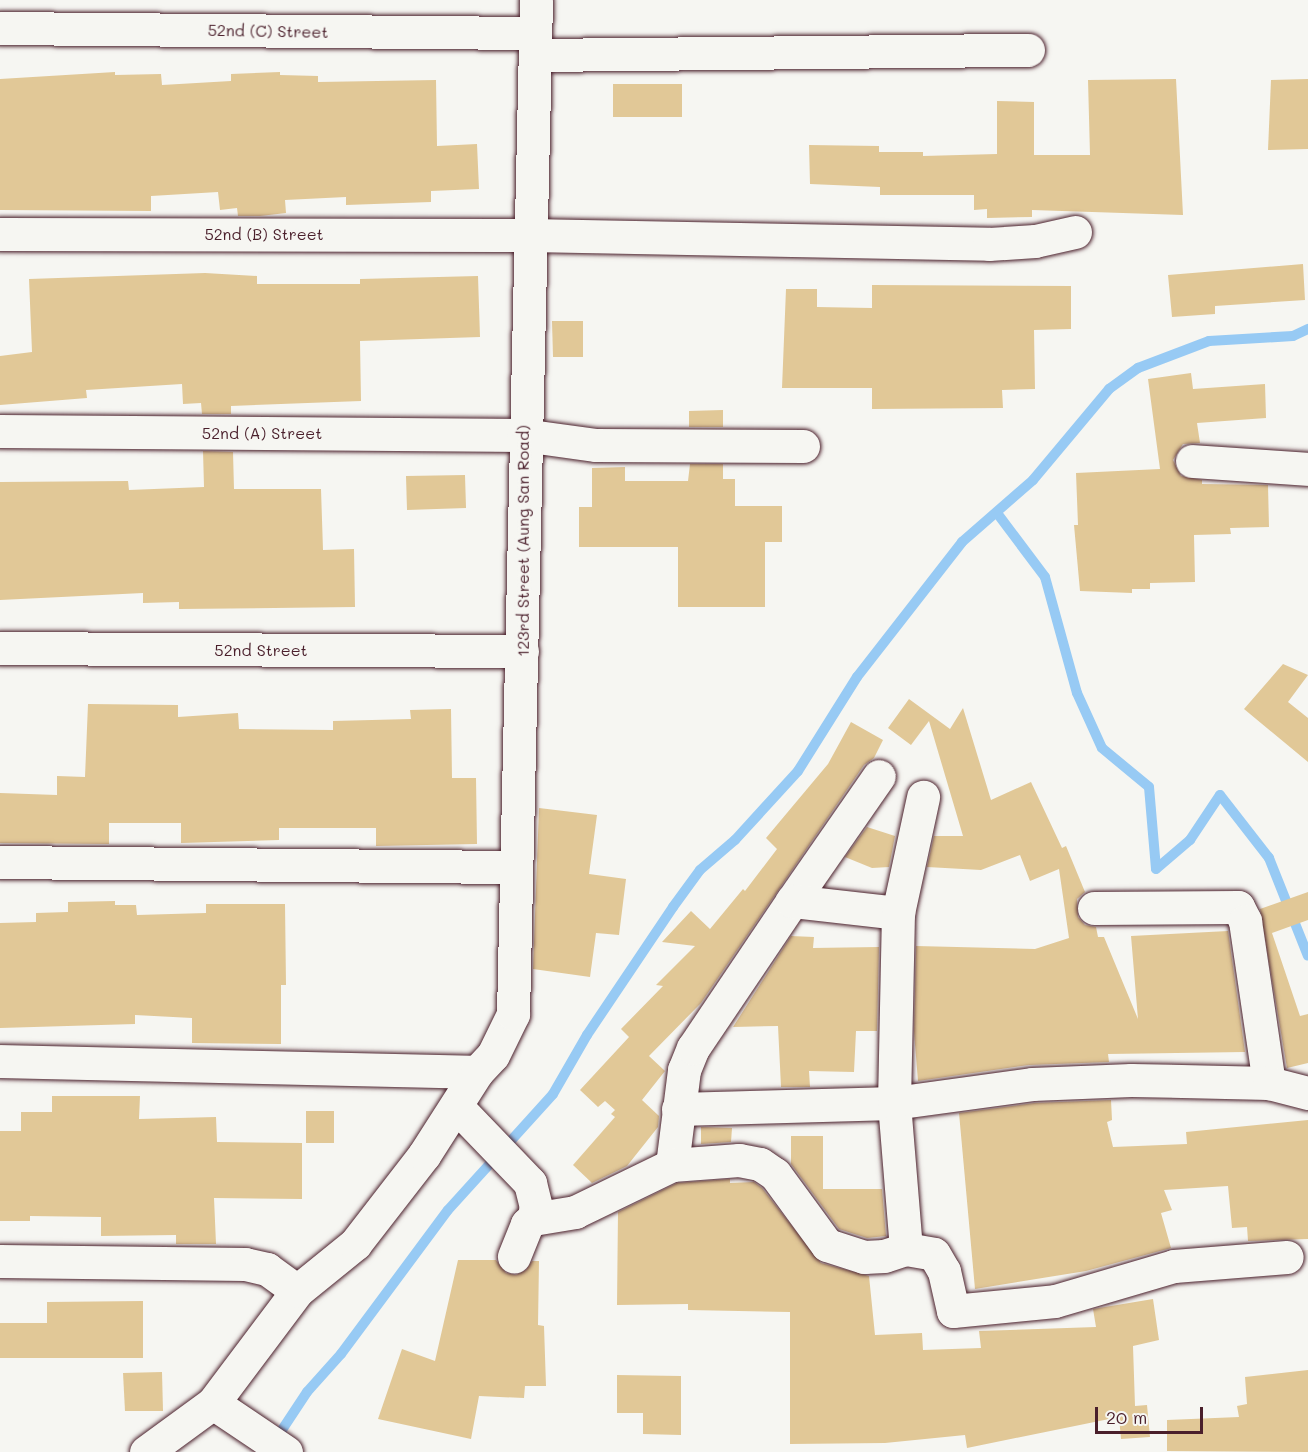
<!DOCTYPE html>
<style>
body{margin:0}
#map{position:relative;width:1308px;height:1452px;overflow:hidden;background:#f6f6f2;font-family:Mali,sans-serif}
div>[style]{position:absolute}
.stream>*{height:10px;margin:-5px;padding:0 5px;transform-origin:5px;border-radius:5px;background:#97caf4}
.building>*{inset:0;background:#e1c897}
.roads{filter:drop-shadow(0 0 2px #4a1f2b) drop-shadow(0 0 2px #4a1f2b)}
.minor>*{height:33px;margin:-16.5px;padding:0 16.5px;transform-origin:16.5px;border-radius:16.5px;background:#f6f6f2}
span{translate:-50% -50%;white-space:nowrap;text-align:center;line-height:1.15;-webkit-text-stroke:6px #f6f6f2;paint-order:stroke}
.street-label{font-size:16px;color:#4a1f2b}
.scale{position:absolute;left:1095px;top:1407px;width:108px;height:27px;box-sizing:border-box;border:3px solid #4a1f2b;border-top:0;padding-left:8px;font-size:18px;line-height:21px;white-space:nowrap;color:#4a1f2b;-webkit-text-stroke:4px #f6f6f2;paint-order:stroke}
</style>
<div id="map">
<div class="stream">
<div style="left:997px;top:513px;width:80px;rotate:53.1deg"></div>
<div style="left:1045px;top:577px;width:120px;rotate:74.6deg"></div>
<div style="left:1077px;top:693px;width:60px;rotate:65.6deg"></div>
<div style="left:1102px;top:748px;width:61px;rotate:39.7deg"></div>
<div style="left:1149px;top:787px;width:82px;rotate:85.1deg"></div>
<div style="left:1156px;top:869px;width:45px;rotate:-40.5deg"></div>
<div style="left:1190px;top:840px;width:54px;rotate:-56.3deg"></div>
<div style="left:1220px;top:795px;width:80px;rotate:52.1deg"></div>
<div style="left:1269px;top:858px;width:105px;rotate:68.3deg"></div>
<div style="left:274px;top:1442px;width:60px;rotate:-56.6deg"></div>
<div style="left:307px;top:1392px;width:51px;rotate:-48.2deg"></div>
<div style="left:341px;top:1354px;width:179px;rotate:-53.4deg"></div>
<div style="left:448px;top:1210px;width:156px;rotate:-47.8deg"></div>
<div style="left:553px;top:1094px;width:68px;rotate:-60deg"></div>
<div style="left:587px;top:1035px;width:154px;rotate:-56.1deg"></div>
<div style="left:673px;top:907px;width:46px;rotate:-53.9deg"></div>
<div style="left:700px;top:870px;width:46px;rotate:-40.6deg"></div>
<div style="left:735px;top:840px;width:93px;rotate:-47.6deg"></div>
<div style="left:798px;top:771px;width:111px;rotate:-57.9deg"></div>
<div style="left:857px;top:677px;width:171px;rotate:-52.1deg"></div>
<div style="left:962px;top:542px;width:94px;rotate:-41.1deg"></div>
<div style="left:1033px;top:480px;width:119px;rotate:-50.1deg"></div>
<div style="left:1109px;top:389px;width:36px;rotate:-36deg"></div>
<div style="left:1138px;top:368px;width:76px;rotate:-20.8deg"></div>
<div style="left:1209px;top:341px;width:84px;rotate:-3.4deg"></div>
<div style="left:1293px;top:336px;width:17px;rotate:-25deg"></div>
</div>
<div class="building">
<div style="clip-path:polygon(115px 72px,115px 75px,161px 74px,162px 85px,231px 81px,231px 74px,280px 72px,280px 75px,318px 76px,318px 82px,436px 80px,437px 146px,477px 144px,479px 189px,431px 191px,431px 202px,346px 205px,346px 197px,285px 200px,286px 213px,260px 216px,238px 216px,237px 208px,220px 210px,218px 192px,151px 196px,151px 211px,0 210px,0 79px)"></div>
<div style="clip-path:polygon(1176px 79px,1183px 215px,1032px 210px,1032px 217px,987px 218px,987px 209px,974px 210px,974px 195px,880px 195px,880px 187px,810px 184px,809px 145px,879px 146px,879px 152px,923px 152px,923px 156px,997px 154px,997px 101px,1034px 102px,1034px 155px,1090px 155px,1088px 80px)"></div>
<div style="clip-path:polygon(1308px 79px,1308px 149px,1268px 150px,1271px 80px)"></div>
<div style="clip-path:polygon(613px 84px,682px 84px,682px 117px,613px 117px)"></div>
<div style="clip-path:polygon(1303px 264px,1305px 300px,1215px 306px,1215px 314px,1172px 317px,1168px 275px)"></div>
<div style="clip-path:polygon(205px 273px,257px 276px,257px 284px,360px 284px,360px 279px,478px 276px,480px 337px,360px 341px,361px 401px,231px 406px,231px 414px,202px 414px,201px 403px,183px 404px,182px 384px,86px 390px,87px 398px,0 405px,0 356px,32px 352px,29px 279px)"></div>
<div style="clip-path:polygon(872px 285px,1071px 286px,1071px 329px,1034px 330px,1035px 389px,1002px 390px,1003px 408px,872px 409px,872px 388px,782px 388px,786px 289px,817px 289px,817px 307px,872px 308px)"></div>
<div style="clip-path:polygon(552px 321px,583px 321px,583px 357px,553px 357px)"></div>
<div style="clip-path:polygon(1191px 373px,1193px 389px,1265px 384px,1266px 418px,1197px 423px,1200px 443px,1183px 444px,1173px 460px,1181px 476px,1202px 480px,1202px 484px,1268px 485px,1269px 527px,1230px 528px,1231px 534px,1194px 535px,1195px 582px,1150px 583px,1150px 589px,1132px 589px,1132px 593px,1080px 591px,1074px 525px,1078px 525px,1076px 473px,1160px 469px,1148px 379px)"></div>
<div style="clip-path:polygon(723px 410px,723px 427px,689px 427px,689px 411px)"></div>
<div style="clip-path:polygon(203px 451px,233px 452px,234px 489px,321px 489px,323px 550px,354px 549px,355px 607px,179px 609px,179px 602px,143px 603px,143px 593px,0 600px,0 482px,128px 481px,129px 490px,204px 487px)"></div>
<div style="clip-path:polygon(690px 464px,723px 464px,723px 479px,735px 479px,735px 506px,782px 506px,782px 542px,765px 542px,765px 607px,678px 607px,678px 547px,579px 547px,579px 507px,592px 507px,592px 468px,625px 467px,625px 481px,688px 481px)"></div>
<div style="clip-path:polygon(465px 475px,466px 508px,407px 510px,406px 476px)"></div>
<div style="clip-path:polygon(1283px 664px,1308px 675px,1288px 702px,1308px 718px,1308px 762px,1244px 709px)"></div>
<div style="clip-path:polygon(909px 699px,950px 729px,963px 708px,991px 800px,1031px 782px,1062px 848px,1066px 846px,1085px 892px,1077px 899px,1078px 917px,1085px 925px,1096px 927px,1098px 937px,1104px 937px,1138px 1019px,1131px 936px,1228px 931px,1245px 1052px,1108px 1054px,1109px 1062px,1029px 1065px,918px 1081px,914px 1032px,916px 946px,1035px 949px,1069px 938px,1059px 869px,1030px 881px,1020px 855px,981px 870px,927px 867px,934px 836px,963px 836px,929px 721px,911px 745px,888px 728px)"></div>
<div style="clip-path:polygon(88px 704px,178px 705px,178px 717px,238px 713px,239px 729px,333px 730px,333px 721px,411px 719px,410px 710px,451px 709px,452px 778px,476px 778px,477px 844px,376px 846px,376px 828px,279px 828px,279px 840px,181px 843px,181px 823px,109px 823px,109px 844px,0 843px,0 793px,57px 795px,57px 776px,85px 777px)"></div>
<div style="clip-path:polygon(851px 722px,883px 740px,874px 758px,864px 765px,701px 1003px,649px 1056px,665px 1071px,642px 1100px,659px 1116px,658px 1127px,627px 1166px,592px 1183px,573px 1165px,615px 1117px,611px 1114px,615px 1110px,605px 1101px,598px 1107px,580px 1090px,629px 1037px,621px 1029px,663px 986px,656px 985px,695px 946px,662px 942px,691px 911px,710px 929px,743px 889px,745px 891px,777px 849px,766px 838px,828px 764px)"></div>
<div style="clip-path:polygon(539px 808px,597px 815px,589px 874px,626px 879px,619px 935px,596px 933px,590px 977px,533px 969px)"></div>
<div style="clip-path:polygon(867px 827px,895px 836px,889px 867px,872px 868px,845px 857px)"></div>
<div style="clip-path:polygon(1308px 892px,1308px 920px,1272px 933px,1300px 1016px,1308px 1014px,1308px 1063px,1287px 1068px,1260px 909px)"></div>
<div style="clip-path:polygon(115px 901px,115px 905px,136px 905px,137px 915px,206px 913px,206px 904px,285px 904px,286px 985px,281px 985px,281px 1044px,192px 1043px,192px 1018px,135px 1015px,135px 1024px,0 1028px,0 923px,36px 922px,36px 913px,68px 912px,68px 902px)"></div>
<div style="clip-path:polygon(791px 936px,814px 937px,813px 948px,879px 947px,877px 1031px,856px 1031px,854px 1072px,809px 1071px,810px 1087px,781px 1087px,778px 1026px,733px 1027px)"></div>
<div style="clip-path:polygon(52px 1096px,140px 1096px,139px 1119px,216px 1117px,217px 1142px,302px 1143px,302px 1199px,214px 1198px,216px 1244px,176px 1244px,176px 1235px,101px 1236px,101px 1217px,30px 1216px,30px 1221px,0 1221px,0 1131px,21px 1131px,21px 1112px,52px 1112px)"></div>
<div style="clip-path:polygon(1111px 1100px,1112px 1120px,1107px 1122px,1113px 1147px,1187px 1144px,1186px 1132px,1308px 1120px,1308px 1239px,1248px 1241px,1247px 1227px,1232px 1228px,1228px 1186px,1164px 1190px,1172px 1210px,1161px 1213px,1171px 1248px,1086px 1271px,975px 1289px,959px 1113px,1034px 1103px)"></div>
<div style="clip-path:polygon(306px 1111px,334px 1111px,334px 1143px,306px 1143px)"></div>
<div style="clip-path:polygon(701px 1127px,732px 1128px,731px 1142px,701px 1144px)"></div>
<div style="clip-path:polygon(791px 1136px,823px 1136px,823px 1189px,882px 1189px,886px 1236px,867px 1238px,839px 1229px,791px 1164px)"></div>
<div style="clip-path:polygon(730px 1179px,730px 1183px,754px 1182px,762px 1188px,821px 1263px,869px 1276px,875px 1335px,922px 1333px,923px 1350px,981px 1348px,979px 1331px,1096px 1327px,1093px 1309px,1153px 1299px,1159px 1340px,1133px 1346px,1135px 1406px,1147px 1405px,1150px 1437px,1121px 1439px,1119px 1417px,967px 1448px,965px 1435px,885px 1443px,790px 1444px,790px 1312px,688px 1310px,688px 1304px,617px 1305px,618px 1212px,677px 1183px)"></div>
<div style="clip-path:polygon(458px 1260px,496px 1260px,506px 1273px,516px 1275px,526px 1270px,532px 1261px,539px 1261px,538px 1325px,544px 1326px,546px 1386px,525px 1386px,524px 1398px,479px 1396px,471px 1439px,378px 1419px,402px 1349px,435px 1361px)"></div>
<div style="clip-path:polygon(143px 1301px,143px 1358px,0 1358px,0 1323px,47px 1323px,47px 1302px)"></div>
<div style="clip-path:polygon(1308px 1370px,1308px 1452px,1167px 1451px,1167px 1420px,1239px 1417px,1237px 1406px,1247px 1404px,1245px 1377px)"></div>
<div style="clip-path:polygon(162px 1372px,163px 1411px,125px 1411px,123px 1373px)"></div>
<div style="clip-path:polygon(617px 1375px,681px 1376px,681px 1435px,643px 1434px,643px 1413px,617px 1413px)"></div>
</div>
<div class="roads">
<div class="minor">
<div style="left:0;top:28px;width:535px;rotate:0.54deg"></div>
<div style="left:535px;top:55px;width:493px;rotate:-0.6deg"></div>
<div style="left:0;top:234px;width:529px;rotate:0.11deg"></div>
<div style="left:529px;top:235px;width:460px;rotate:1.1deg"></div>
<div style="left:989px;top:244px;width:46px;rotate:-3.7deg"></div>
<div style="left:1035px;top:241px;width:41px;rotate:-12.7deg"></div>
<div style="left:0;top:431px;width:523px;rotate:0.44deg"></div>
<div style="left:523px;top:435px;width:74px;rotate:7.8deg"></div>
<div style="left:596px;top:445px;width:207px;rotate:0.3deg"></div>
<div style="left:1192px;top:461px;width:116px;rotate:3.9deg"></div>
<div style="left:0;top:648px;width:522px;rotate:0.33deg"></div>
<div style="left:0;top:862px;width:516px;rotate:0.56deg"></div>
<div style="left:792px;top:901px;width:152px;rotate:-55.2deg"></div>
<div style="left:1094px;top:908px;width:144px;rotate:-0.4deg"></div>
<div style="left:1238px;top:907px;width:16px;rotate:63deg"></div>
<div style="left:1245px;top:921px;width:164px;rotate:81.6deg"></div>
<div style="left:0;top:1061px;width:477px;rotate:1.3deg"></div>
<div style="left:456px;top:1106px;width:107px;rotate:46.1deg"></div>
<div style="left:530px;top:1183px;width:25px;rotate:76deg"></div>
<div style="left:536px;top:1207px;width:12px;rotate:104deg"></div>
<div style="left:533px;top:1219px;width:8px;rotate:140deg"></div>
<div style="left:527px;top:1224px;width:35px;rotate:112deg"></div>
<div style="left:678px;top:1109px;width:216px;rotate:-1.6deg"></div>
<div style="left:894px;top:1103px;width:139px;rotate:-7.8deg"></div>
<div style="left:1032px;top:1084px;width:99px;rotate:-2.3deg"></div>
<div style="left:1131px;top:1080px;width:138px;rotate:1.2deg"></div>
<div style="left:1269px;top:1083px;width:40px;rotate:14.4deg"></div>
<div style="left:672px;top:1165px;width:96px;rotate:-82.8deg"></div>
<div style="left:684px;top:1070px;width:24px;rotate:-68deg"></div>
<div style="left:693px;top:1048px;width:177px;rotate:-56deg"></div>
<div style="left:792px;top:901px;width:107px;rotate:6.5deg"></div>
<div style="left:533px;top:1219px;width:43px;rotate:-9.5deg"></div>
<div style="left:575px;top:1212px;width:108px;rotate:-25.9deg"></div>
<div style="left:672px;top:1165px;width:67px;rotate:-4.3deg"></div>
<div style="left:739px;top:1160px;width:21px;rotate:11deg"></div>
<div style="left:760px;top:1164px;width:18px;rotate:34deg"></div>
<div style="left:775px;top:1174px;width:88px;rotate:53.8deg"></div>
<div style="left:827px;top:1245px;width:39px;rotate:18deg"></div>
<div style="left:864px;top:1257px;width:20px;rotate:-3deg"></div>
<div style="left:884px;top:1256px;width:23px;rotate:-18deg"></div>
<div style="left:906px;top:1249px;width:28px;rotate:10deg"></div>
<div style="left:934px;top:1254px;width:20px;rotate:60deg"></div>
<div style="left:944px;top:1271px;width:41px;rotate:77.3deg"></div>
<div style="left:953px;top:1311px;width:102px;rotate:-5.6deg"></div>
<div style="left:1055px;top:1301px;width:124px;rotate:-16.4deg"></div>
<div style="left:1174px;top:1266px;width:113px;rotate:-4.6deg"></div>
<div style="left:906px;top:1249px;width:146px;rotate:-94.7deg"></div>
<div style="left:894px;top:1103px;width:190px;rotate:-88.8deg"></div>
<div style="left:898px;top:913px;width:119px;rotate:-77.8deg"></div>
<div style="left:0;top:1261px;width:245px;rotate:0.7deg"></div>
<div style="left:245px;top:1264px;width:23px;rotate:13deg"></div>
<div style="left:267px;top:1269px;width:37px;rotate:36deg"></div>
<div style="left:213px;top:1403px;width:88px;rotate:33.9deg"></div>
<div style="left:146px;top:1452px;width:83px;rotate:-36.2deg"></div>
<div style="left:213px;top:1403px;width:140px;rotate:-53.1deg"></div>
<div style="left:297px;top:1291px;width:75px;rotate:-39deg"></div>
<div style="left:355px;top:1244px;width:113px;rotate:-52.2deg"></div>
<div style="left:424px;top:1155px;width:98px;rotate:-57.4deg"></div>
<div style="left:477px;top:1072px;width:23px;rotate:-47deg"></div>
<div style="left:493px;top:1055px;width:46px;rotate:-64deg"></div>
<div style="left:513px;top:1014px;width:1014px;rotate:-88.7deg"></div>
</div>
</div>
<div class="street-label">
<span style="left:268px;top:31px;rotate:1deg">52nd (C) Street</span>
<span style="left:264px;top:234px">52nd (B) Street</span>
<span style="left:262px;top:433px">52nd (A) Street</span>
<span style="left:523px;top:541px;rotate:-90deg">123rd Street (Aung San Road)</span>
<span style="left:261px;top:650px">52nd Street</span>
</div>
<div class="scale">20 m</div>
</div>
